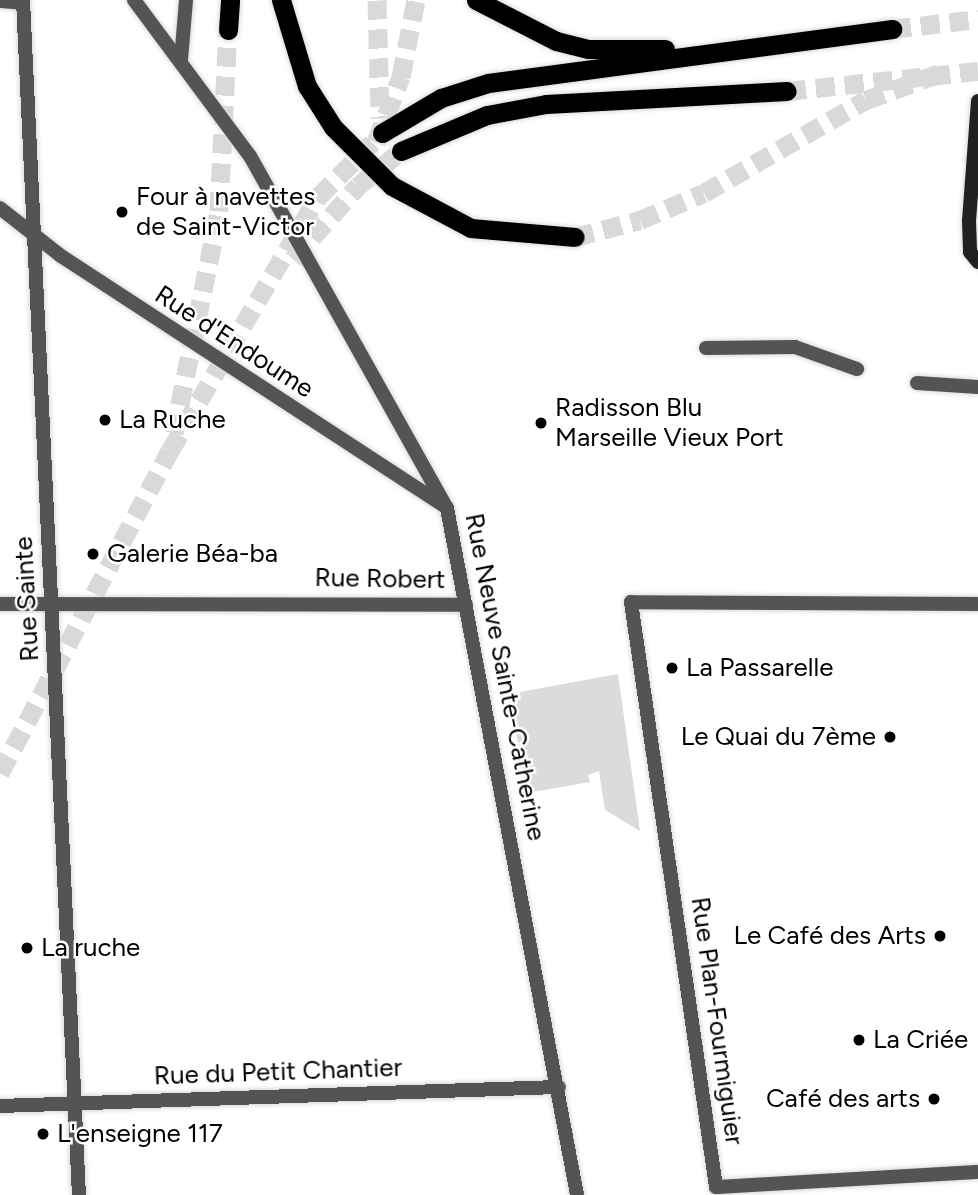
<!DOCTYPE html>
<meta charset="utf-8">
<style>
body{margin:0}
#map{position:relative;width:978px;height:1195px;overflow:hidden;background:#fff;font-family:Figtree,sans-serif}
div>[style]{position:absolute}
.green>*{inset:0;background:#dbdbdb}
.trunk-tunnel>*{height:19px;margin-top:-9.5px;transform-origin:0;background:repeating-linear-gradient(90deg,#d9d9d9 0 19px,transparent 0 29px)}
.roads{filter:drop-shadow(0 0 2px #dbdbdb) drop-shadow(0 0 2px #dbdbdb)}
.service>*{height:14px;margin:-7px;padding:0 7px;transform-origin:7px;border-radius:7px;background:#545454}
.minor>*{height:14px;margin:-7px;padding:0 7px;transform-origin:7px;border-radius:7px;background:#545454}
.secondary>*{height:14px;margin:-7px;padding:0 7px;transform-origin:7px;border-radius:7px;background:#212121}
.trunk>*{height:19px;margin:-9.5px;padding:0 9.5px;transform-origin:9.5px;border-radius:9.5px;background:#000}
.dots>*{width:19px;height:19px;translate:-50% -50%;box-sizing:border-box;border:4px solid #fff;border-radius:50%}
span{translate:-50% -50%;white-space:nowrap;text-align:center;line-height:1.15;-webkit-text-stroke:5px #fff;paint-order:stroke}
.poi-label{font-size:26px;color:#000}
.left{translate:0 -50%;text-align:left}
.right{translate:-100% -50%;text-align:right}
.street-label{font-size:26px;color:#000}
</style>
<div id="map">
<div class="green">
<div style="clip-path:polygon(618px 674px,640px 831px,605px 810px,599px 771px,588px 775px,590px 782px,527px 793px,509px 694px)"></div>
</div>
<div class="trunk-tunnel">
<div style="left:377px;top:0;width:118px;rotate:88.5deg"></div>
<div style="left:892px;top:29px;width:87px;rotate:-6.6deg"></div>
<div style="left:787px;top:91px;width:192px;rotate:-6deg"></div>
<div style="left:376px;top:142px;width:70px;rotate:-69deg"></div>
<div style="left:401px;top:77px;width:78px;rotate:-79deg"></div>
<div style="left:575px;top:237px;width:67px;rotate:-14.7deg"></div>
<div style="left:640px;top:220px;width:69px;rotate:-22.9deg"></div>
<div style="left:704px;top:193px;width:187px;rotate:-29.9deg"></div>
<div style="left:866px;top:100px;width:79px;rotate:-20deg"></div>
<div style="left:293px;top:259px;width:98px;rotate:-48.3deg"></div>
<div style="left:358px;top:186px;width:55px;rotate:-39.1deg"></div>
<div style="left:174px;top:433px;width:227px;rotate:-78.5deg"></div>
<div style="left:219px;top:211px;width:181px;rotate:-87.2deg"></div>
<div style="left:0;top:773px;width:364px;rotate:-62.2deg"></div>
<div style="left:170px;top:451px;width:294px;rotate:-59.8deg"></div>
<div style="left:318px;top:197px;width:91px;rotate:-45deg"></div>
</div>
<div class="roads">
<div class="service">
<div style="left:181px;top:60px;width:60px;rotate:-85.2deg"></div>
<div style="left:706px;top:348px;width:89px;rotate:-0.6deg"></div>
<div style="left:795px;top:347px;width:66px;rotate:19.5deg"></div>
<div style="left:917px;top:383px;width:61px;rotate:3.8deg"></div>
</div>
<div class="minor">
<div style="left:23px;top:0;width:1196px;rotate:87.32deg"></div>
<div style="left:134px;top:0;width:194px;rotate:53.4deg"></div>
<div style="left:250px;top:156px;width:403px;rotate:60.8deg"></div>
<div style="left:447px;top:508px;width:699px;rotate:79.28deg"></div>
<div style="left:0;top:1px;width:23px;rotate:5deg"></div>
<div style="left:0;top:208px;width:78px;rotate:38.2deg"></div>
<div style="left:61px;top:256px;width:460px;rotate:33.1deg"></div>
<div style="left:0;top:604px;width:466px;rotate:0.1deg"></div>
<div style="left:978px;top:604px;width:347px;rotate:-179.7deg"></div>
<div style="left:631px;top:602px;width:591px;rotate:81.73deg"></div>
<div style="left:716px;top:1187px;width:262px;rotate:-3.3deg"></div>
<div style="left:0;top:1106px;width:559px;rotate:-1.95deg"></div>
</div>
<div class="secondary">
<div style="left:978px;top:101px;width:120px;rotate:94.3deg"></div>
<div style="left:969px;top:221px;width:31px;rotate:88deg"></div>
<div style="left:970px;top:252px;width:13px;rotate:51deg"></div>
</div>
<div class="trunk">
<div style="left:281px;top:0;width:90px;rotate:73.2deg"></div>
<div style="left:307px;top:86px;width:49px;rotate:57.6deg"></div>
<div style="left:333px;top:127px;width:83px;rotate:45deg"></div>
<div style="left:392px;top:186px;width:89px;rotate:28deg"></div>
<div style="left:471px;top:228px;width:104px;rotate:4.9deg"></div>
<div style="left:476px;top:0;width:90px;rotate:27.1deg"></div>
<div style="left:556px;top:41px;width:33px;rotate:14deg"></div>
<div style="left:588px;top:49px;width:77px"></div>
<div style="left:228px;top:30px;width:30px;rotate:-86deg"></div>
<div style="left:382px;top:133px;width:69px;rotate:-30.7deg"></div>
<div style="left:441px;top:98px;width:49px;rotate:-17.7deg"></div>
<div style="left:488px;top:83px;width:408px;rotate:-7.6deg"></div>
<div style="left:401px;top:151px;width:93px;rotate:-22.7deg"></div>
<div style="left:487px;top:115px;width:60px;rotate:-10.6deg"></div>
<div style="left:546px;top:104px;width:241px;rotate:-3.1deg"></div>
</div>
</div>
<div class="dots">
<div style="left:122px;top:212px;background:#000"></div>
<div style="left:105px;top:420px;background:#000"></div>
<div style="left:541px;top:423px;background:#000"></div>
<div style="left:93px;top:554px;background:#000"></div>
<div style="left:672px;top:668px;background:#000"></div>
<div style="left:890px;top:737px;background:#000"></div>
<div style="left:940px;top:936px;background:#000"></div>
<div style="left:27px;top:948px;background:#000"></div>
<div style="left:859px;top:1040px;background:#000"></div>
<div style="left:934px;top:1099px;background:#000"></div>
<div style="left:43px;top:1134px;background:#000"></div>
</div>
<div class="poi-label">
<span class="left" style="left:136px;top:212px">Four à navettes<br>de Saint-Victor</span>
<span class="left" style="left:555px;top:423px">Radisson Blu<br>Marseille Vieux Port</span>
<span class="left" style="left:119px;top:420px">La Ruche</span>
<span class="left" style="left:107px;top:554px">Galerie Béa-ba</span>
<span class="left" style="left:686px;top:668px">La Passarelle</span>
<span class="right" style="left:876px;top:737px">Le Quai du 7ème</span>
<span class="right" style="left:926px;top:936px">Le Café des Arts</span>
<span class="left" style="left:41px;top:948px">La ruche</span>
<span class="left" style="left:873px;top:1040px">La Criée</span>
<span class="right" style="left:920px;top:1099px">Café des arts</span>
<span class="left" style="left:57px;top:1134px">L'enseigne 117</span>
</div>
<div class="street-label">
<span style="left:234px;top:342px;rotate:33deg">Rue d'Endoume</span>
<span style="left:380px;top:579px;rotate:1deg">Rue Robert</span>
<span style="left:27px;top:599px;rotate:-93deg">Rue Sainte</span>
<span style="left:505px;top:677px;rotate:79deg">Rue Neuve Sainte-Catherine</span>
<span style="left:717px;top:1021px;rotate:82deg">Rue Plan-Fourmiguier</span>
<span style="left:278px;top:1072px;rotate:-2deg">Rue du Petit Chantier</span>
</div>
</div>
